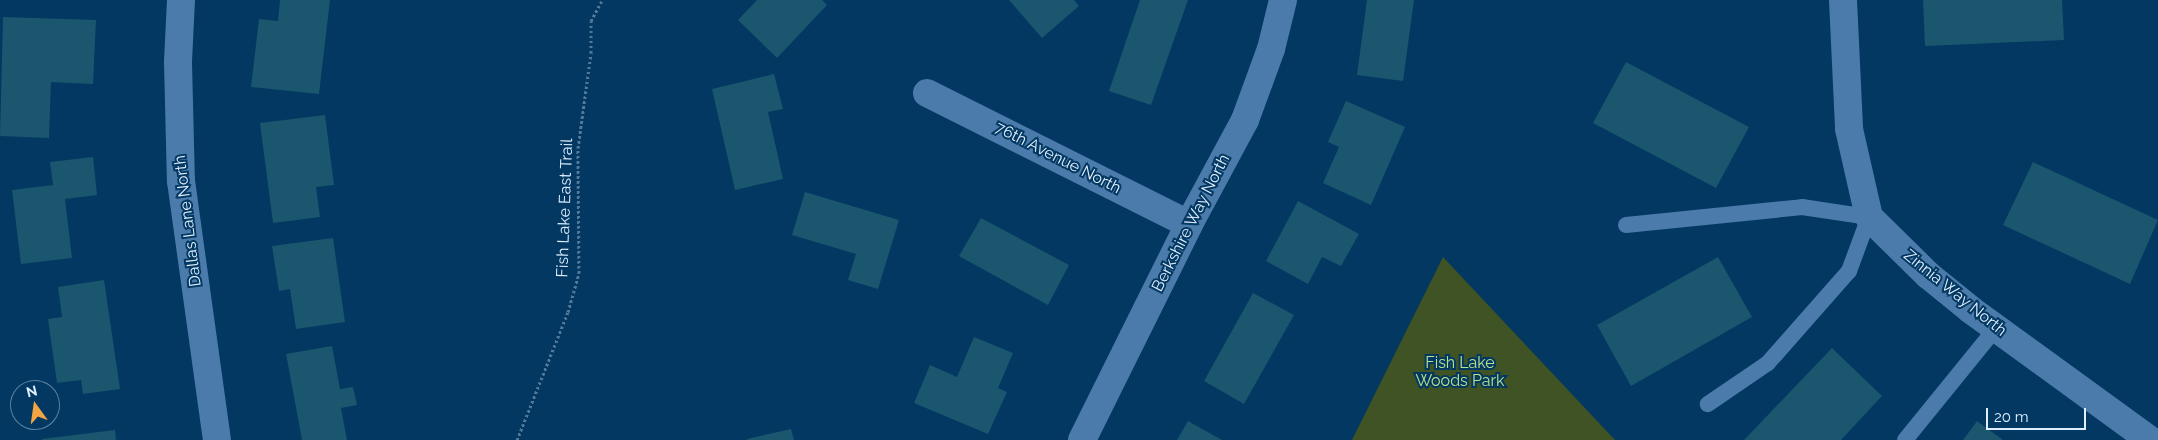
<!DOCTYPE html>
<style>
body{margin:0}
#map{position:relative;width:2158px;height:440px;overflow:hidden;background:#023861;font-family:Raleway,sans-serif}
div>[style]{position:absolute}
.green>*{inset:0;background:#3f5324}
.building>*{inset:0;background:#1a566e}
.path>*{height:3px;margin-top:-1.5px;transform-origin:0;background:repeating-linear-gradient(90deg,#527a9a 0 2.5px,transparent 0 5px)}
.service>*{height:16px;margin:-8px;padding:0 8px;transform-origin:8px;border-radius:8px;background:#4b7baa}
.minor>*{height:28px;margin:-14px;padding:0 14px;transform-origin:14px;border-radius:14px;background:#4b7baa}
span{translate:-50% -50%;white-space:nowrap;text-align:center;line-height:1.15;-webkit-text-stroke:4px #023861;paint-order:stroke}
.street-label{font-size:16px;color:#e0efff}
.park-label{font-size:16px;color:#bae18b}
.north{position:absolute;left:10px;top:380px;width:50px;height:50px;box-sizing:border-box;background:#023861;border:1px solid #5b81a0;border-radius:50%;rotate:346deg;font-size:14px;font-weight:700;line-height:20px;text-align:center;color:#e0efff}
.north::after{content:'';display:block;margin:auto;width:18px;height:22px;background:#f2a542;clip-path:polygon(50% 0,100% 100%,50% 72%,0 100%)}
.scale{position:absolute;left:1986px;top:408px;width:100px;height:22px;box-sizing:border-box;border:2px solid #e0efff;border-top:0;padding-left:6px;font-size:15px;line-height:18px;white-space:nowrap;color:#e0efff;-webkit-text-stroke:4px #023861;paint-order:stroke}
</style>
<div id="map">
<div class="green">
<div style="clip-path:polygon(1443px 257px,1615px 440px,1352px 440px)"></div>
</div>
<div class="building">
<div style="clip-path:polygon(280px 0,330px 0,319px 94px,251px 87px,259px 19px,278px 21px)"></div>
<div style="clip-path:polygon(757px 0,822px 0,827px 5px,777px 58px,738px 20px)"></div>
<div style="clip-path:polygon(1009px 0,1074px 0,1079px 6px,1042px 38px)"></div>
<div style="clip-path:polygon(1140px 0,1188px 0,1151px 105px,1109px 91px)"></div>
<div style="clip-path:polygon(1367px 0,1414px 0,1403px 81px,1357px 75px)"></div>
<div style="clip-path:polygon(1923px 0,2062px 0,2064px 40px,1925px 46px)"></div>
<div style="clip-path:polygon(3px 17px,96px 20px,93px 84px,51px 82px,49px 138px,0 136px)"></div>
<div style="clip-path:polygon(1626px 62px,1749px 127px,1716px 188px,1593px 123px)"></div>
<div style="clip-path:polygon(774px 74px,783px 109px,768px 112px,783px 179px,735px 190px,712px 89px)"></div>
<div style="clip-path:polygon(1346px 101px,1405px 127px,1371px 205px,1323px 183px,1339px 147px,1328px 142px)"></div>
<div style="clip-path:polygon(325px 115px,334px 185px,316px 187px,320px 217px,273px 223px,260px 123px)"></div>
<div style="clip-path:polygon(93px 157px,97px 195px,65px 199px,72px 258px,21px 264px,12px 190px,53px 185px,50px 162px)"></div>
<div style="clip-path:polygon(2033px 162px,2158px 220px,2130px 284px,2003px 225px)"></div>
<div style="clip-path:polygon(805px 192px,899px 220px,878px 289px,848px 280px,856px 254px,792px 235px)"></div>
<div style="clip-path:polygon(1298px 201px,1359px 234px,1341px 266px,1322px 257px,1308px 284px,1266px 261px)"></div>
<div style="clip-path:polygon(981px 218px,1069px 265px,1048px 305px,959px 256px)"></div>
<div style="clip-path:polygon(333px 238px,345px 322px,296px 329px,290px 289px,279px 291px,272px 246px)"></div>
<div style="clip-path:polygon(1718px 257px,1752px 317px,1631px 386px,1597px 325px)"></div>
<div style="clip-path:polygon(104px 280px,120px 389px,83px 394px,81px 380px,57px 383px,48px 319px,62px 317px,58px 287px)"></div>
<div style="clip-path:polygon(1253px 293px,1294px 315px,1244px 404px,1204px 381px)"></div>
<div style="clip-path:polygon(974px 337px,1013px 353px,998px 388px,1007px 392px,988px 434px,914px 403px,930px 365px,957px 377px)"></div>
<div style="clip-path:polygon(332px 346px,340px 389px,353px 387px,357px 405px,341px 408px,347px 440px,302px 440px,286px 354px)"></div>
<div style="clip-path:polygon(1832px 348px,1882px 396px,1841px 440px,1744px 440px)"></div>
<div style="clip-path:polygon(1188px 421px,1222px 440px,1177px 440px)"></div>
<div style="clip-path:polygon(1977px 421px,2003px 440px,1963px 440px)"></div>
<div style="clip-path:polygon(791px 429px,794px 440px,747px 440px,747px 439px)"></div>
<div style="clip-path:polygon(115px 430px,116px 440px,42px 440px,42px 439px)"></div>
</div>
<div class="path">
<div style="left:517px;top:440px;width:138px;rotate:-68.3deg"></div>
<div style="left:568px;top:312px;width:41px;rotate:-74.2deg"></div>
<div style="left:579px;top:273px;width:125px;rotate:-90.5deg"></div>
<div style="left:578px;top:148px;width:96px;rotate:-82.2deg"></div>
<div style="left:591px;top:53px;width:32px;rotate:-90deg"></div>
<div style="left:591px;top:21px;width:24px;rotate:-62deg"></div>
</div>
<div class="service">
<div style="left:1626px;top:225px;width:177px;rotate:-5.8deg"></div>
<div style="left:1802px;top:207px;width:68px;rotate:8.5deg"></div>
<div style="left:1869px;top:217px;width:58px;rotate:110.3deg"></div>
<div style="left:1849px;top:271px;width:123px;rotate:131.4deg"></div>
<div style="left:1768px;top:363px;width:73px;rotate:145.7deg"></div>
<div style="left:1905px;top:440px;width:144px;rotate:-50.9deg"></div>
</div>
<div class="minor">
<div style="left:181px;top:0;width:62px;rotate:92.8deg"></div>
<div style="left:178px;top:62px;width:119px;rotate:88.6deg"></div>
<div style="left:181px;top:181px;width:261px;rotate:82.1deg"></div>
<div style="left:1843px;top:0;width:129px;rotate:87.3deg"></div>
<div style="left:1849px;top:129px;width:90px;rotate:77.2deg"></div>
<div style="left:1869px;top:217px;width:83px;rotate:44.5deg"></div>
<div style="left:1928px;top:275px;width:55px;rotate:39.1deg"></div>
<div style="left:1971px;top:310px;width:221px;rotate:36deg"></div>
<div style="left:927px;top:93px;width:293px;rotate:26.6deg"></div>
<div style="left:1082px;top:440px;width:241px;rotate:-63.6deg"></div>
<div style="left:1189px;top:224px;width:118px;rotate:-61.7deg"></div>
<div style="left:1245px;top:120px;width:76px;rotate:-69.9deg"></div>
<div style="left:1271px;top:49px;width:50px;rotate:-76.2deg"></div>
</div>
<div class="street-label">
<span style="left:1058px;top:158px;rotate:27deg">76th Avenue North</span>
<span style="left:565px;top:208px;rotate:-88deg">Fish Lake East Trail</span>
<span style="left:188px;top:221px;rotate:-97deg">Dallas Lane North</span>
<span style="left:1191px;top:223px;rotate:-63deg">Berkshire Way North</span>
<span style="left:1955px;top:293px;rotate:39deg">Zinnia Way North</span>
</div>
<div class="park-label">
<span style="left:1460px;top:372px">Fish Lake<br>Woods Park</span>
</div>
<div class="north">N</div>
<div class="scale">20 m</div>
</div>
